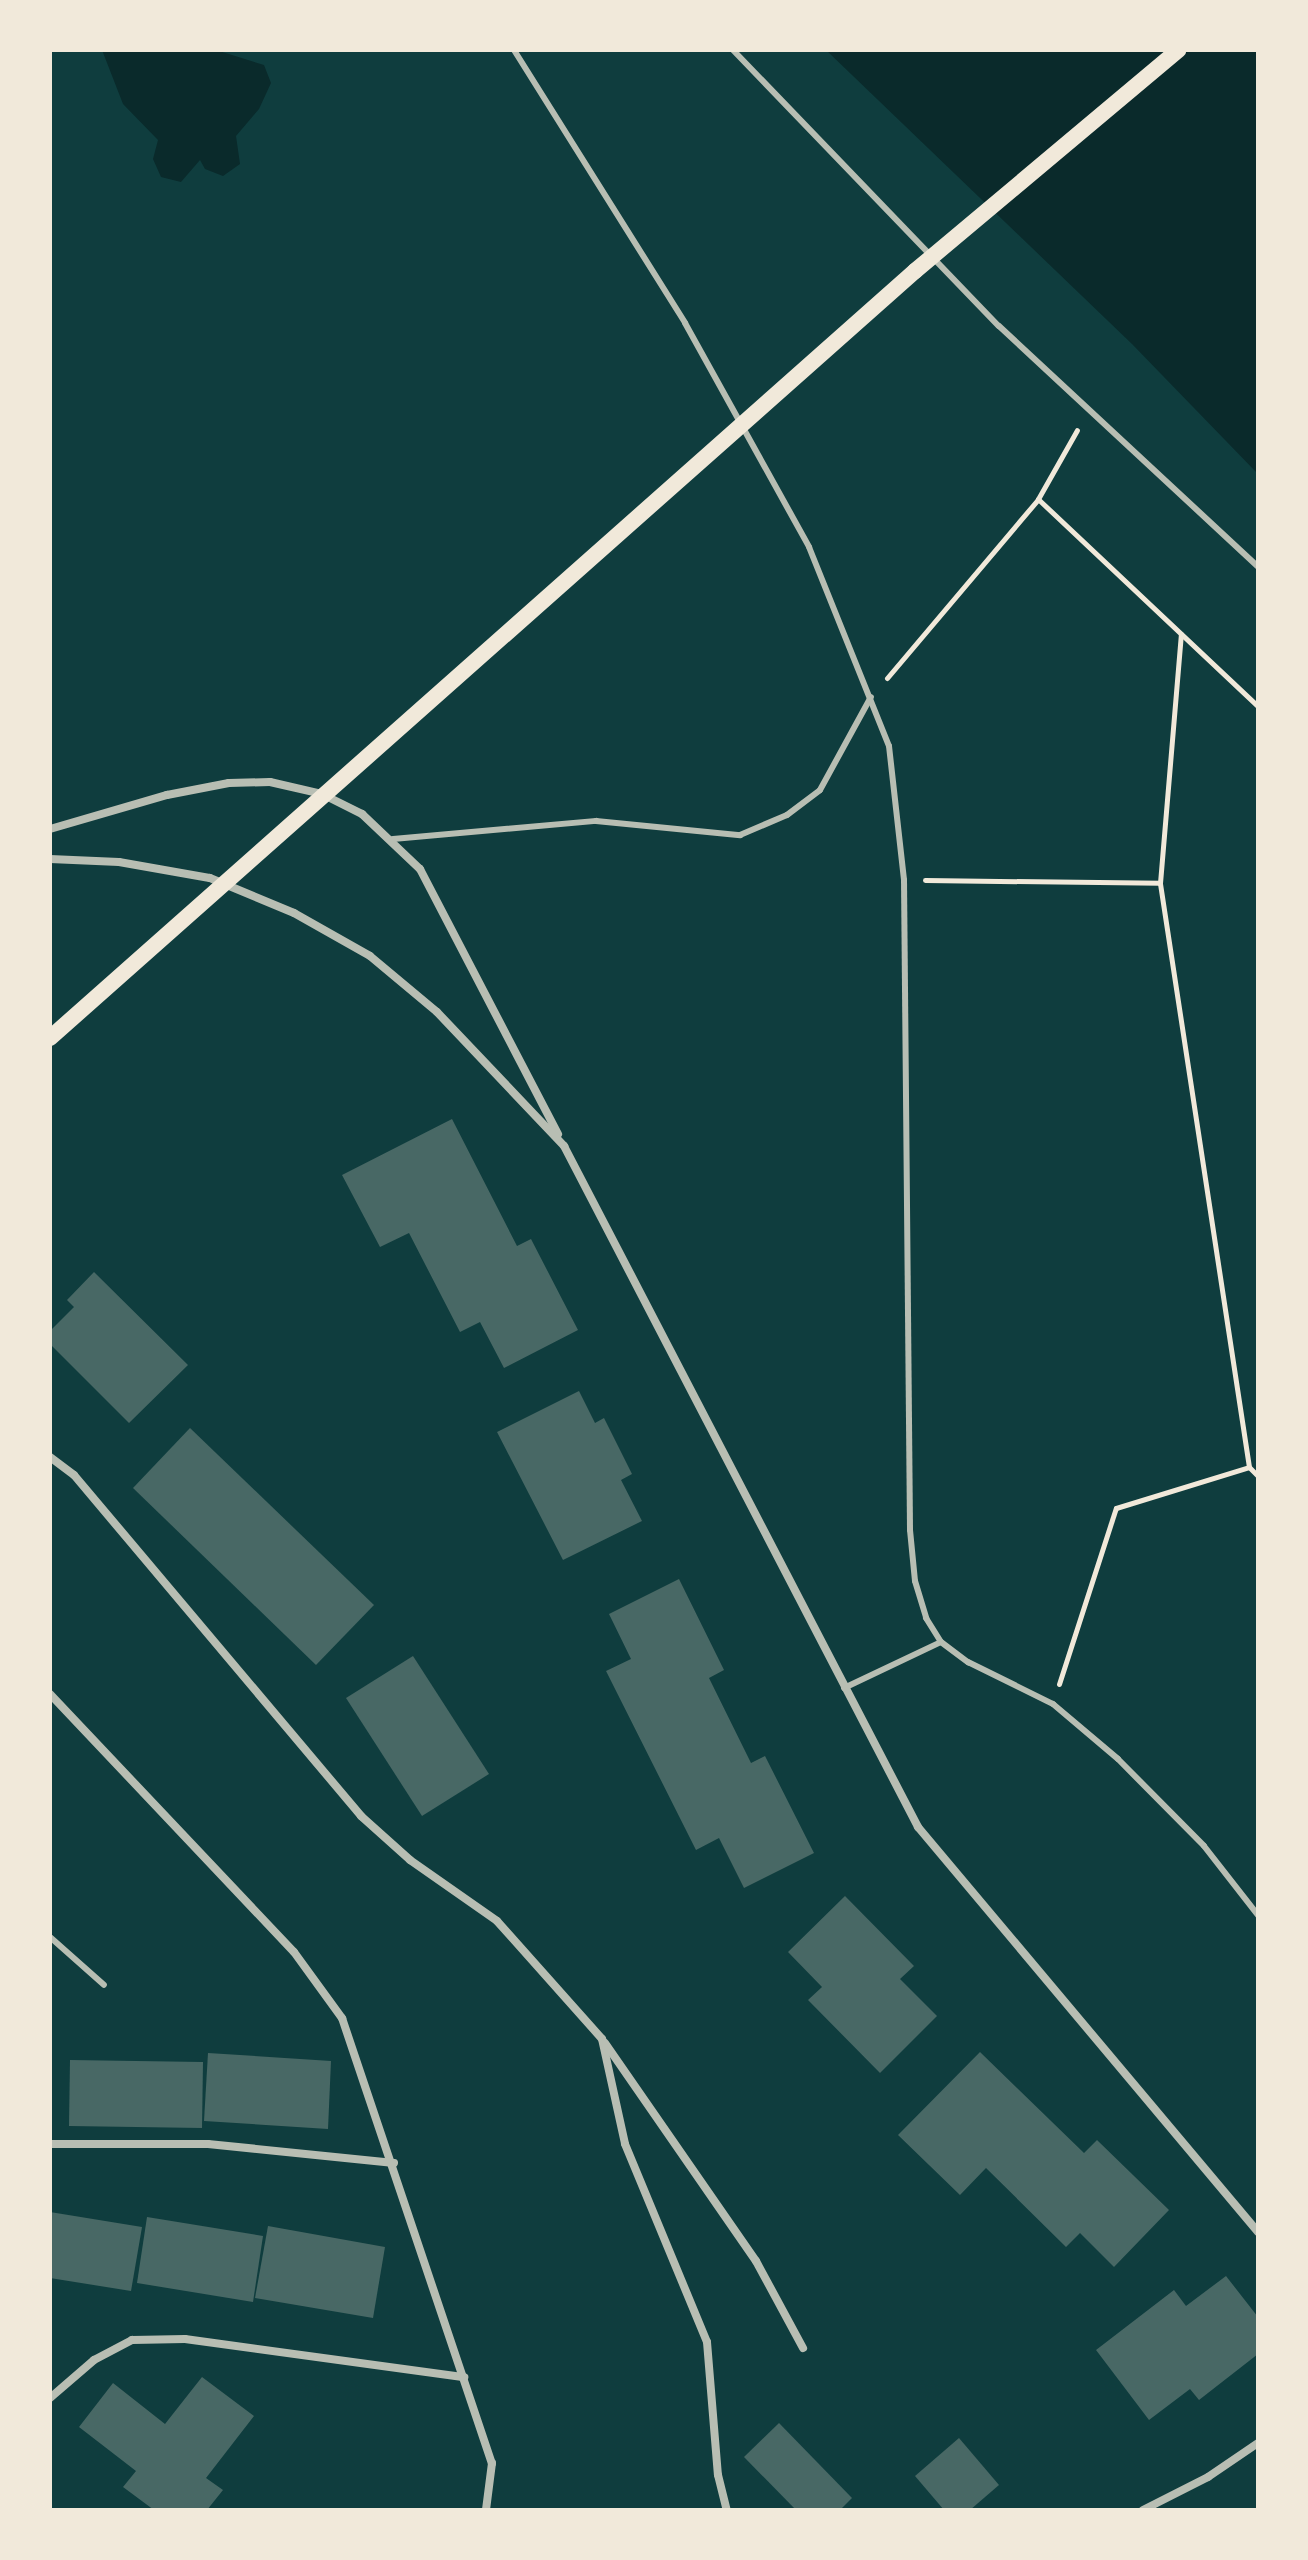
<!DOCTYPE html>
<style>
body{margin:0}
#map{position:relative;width:1308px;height:2560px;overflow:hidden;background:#0f3d3e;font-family:"PT Sans",sans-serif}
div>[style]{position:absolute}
.water>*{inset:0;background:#0a2a2b}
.building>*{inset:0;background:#486865}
.path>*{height:5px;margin:-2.5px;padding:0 2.5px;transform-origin:2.5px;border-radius:2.5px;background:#f1e9da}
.service>*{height:6px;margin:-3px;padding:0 3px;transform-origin:3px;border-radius:3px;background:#b8beb3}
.minor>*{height:8px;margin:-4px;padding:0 4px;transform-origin:4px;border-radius:4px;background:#b8beb3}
.secondary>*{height:16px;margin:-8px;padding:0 8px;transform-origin:8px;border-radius:8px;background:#f1e9da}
span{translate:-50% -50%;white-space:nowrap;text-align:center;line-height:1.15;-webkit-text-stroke:7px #f1e9da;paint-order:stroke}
.frame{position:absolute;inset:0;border:52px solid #f1e9da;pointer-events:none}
</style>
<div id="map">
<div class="water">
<div style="clip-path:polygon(102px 50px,216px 50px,264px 65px,271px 83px,259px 109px,236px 136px,240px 164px,223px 176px,205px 169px,200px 160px,181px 182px,161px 177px,153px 159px,158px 140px,123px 104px)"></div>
<div style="clip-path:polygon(826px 50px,1258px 50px,1258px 474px,1132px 344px)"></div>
</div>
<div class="building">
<div style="clip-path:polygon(452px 1119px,517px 1246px,531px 1239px,578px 1330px,504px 1368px,480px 1322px,460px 1332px,409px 1233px,380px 1247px,342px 1175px)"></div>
<div style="clip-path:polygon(94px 1272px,188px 1365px,129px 1423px,50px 1344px,50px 1331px,74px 1307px,67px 1300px)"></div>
<div style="clip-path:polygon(579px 1391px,595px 1423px,604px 1418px,632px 1474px,621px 1480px,642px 1521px,563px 1560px,497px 1432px)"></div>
<div style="clip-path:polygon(190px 1428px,374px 1605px,316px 1665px,133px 1488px)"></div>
<div style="clip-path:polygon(679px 1579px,724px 1670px,709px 1678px,751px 1763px,765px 1756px,814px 1853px,744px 1888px,719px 1838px,696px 1850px,606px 1671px,631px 1659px,609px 1614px)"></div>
<div style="clip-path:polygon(413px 1656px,489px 1774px,422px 1816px,346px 1698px)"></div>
<div style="clip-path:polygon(845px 1896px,914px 1966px,900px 1979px,937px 2016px,880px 2073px,808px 2000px,822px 1987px,788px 1952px)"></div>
<div style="clip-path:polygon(980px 2052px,1084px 2153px,1097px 2140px,1169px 2210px,1114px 2267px,1080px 2233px,1066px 2247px,986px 2168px,960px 2195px,898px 2135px)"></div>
<div style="clip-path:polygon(208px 2053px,331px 2061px,328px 2129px,204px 2121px)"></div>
<div style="clip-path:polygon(70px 2060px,203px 2062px,202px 2128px,69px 2126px)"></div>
<div style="clip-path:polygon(50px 2212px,142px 2227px,131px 2291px,50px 2278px)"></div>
<div style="clip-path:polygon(147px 2217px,263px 2236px,253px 2302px,137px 2283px)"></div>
<div style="clip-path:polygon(268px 2226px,385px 2247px,373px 2318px,255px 2298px)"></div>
<div style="clip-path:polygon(1226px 2276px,1258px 2317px,1258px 2354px,1199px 2400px,1190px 2389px,1149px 2420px,1096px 2350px,1174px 2290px,1186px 2306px)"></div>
<div style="clip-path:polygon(202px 2377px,254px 2416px,206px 2478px,223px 2490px,207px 2510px,154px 2510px,123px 2487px,136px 2471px,79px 2427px,113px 2383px,165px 2424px)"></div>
<div style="clip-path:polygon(779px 2423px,852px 2498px,840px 2510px,796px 2510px,744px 2457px)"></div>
<div style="clip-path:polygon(959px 2438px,999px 2485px,970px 2510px,944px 2510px,915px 2476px)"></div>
</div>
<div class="path">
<div style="left:1038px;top:499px;width:79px;rotate:-60.5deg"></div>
<div style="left:887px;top:678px;width:234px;rotate:-49.8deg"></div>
<div style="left:1038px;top:499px;width:302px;rotate:43.3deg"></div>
<div style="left:925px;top:880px;width:235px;rotate:0.7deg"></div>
<div style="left:1160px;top:883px;width:250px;rotate:-85.2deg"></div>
<div style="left:1249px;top:1467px;width:13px;rotate:45deg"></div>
<div style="left:1059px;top:1684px;width:185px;rotate:-72.1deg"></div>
<div style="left:1116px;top:1508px;width:139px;rotate:-17.1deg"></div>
<div style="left:1249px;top:1467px;width:591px;rotate:-98.67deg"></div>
</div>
<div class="service">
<div style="left:514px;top:50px;width:322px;rotate:57.9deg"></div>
<div style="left:685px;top:323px;width:256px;rotate:61deg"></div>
<div style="left:809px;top:547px;width:214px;rotate:68.1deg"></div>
<div style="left:889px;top:746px;width:135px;rotate:83.6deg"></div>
<div style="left:904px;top:880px;width:650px;rotate:89.47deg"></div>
<div style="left:910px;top:1530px;width:51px;rotate:84.4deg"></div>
<div style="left:915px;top:1581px;width:39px;rotate:73deg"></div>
<div style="left:926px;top:1618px;width:28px;rotate:58deg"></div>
<div style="left:941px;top:1642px;width:34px;rotate:37deg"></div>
<div style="left:968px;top:1662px;width:95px;rotate:26.3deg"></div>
<div style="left:1053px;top:1704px;width:85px;rotate:40.2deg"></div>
<div style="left:1118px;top:1759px;width:122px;rotate:45.3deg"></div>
<div style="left:1204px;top:1846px;width:88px;rotate:52deg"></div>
<div style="left:733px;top:50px;width:383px;rotate:46.1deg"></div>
<div style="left:999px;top:326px;width:354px;rotate:42.9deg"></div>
<div style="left:393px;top:839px;width:204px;rotate:-5.1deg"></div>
<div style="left:596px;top:821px;width:145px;rotate:5.6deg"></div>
<div style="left:740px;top:835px;width:51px;rotate:-23.1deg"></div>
<div style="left:787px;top:815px;width:41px;rotate:-37.1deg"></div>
<div style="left:820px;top:790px;width:106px;rotate:-61.3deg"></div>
<div style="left:844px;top:1688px;width:107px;rotate:-25.4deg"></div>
<div style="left:50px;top:1937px;width:72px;rotate:41.6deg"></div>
</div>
<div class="minor">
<div style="left:50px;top:829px;width:122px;rotate:-16.2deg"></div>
<div style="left:167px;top:795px;width:63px;rotate:-11deg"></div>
<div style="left:229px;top:783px;width:41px;rotate:-1.4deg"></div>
<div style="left:270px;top:782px;width:53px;rotate:13deg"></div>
<div style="left:322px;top:794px;width:45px;rotate:26.6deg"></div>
<div style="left:362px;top:814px;width:80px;rotate:43.5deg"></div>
<div style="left:420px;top:869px;width:299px;rotate:62.5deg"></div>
<div style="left:50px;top:859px;width:69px;rotate:2.5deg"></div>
<div style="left:119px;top:862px;width:92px;rotate:10deg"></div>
<div style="left:210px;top:878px;width:91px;rotate:22.6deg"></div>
<div style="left:294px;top:913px;width:87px;rotate:29.5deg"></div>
<div style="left:370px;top:956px;width:87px;rotate:39.9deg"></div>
<div style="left:437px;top:1012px;width:185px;rotate:46.5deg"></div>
<div style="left:564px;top:1146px;width:768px;rotate:62.53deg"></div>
<div style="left:918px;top:1827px;width:529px;rotate:49.99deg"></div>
<div style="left:50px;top:1457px;width:30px;rotate:37deg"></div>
<div style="left:74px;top:1475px;width:446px;rotate:49.9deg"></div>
<div style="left:361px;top:1816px;width:66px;rotate:41.9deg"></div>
<div style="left:410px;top:1860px;width:106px;rotate:35deg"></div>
<div style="left:497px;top:1921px;width:158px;rotate:48.3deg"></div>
<div style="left:602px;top:2039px;width:107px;rotate:77.6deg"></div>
<div style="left:625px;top:2144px;width:214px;rotate:67.5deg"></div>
<div style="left:707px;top:2342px;width:133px;rotate:85.3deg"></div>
<div style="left:718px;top:2475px;width:36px;rotate:76deg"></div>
<div style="left:50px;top:1694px;width:355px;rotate:46.6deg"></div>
<div style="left:294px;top:1952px;width:82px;rotate:54deg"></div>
<div style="left:342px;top:2018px;width:470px;rotate:71.4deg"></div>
<div style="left:492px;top:2463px;width:47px;rotate:97.3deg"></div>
<div style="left:605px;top:2043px;width:265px;rotate:55.3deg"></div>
<div style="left:756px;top:2261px;width:99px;rotate:61.6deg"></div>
<div style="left:50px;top:2144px;width:158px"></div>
<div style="left:208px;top:2144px;width:187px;rotate:5.8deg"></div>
<div style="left:50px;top:2398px;width:58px;rotate:-40.8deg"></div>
<div style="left:94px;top:2360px;width:43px;rotate:-27.8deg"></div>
<div style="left:132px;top:2340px;width:53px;rotate:-1.1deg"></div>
<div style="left:185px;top:2339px;width:282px;rotate:7.8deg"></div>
<div style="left:1143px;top:2510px;width:73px;rotate:-26.9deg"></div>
<div style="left:1208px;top:2477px;width:60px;rotate:-34.2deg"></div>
</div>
<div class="secondary">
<div style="left:50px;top:1038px;width:1156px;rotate:-41.56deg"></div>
<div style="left:915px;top:271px;width:344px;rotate:-40deg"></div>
</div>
<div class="frame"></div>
</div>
